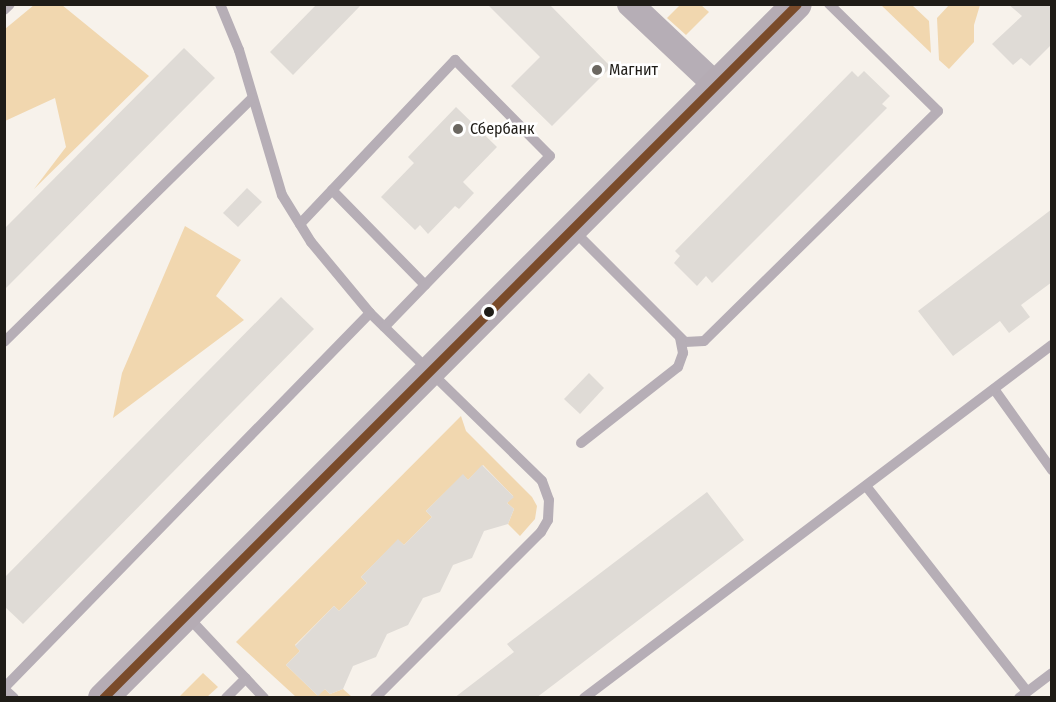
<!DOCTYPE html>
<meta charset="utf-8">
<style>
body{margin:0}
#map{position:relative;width:1056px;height:702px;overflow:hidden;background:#f7f2eb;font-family:"Fira Sans Condensed",sans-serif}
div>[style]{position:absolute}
.green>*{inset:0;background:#f1d7af}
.building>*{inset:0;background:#dfdbd6}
.service>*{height:10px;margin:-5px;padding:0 5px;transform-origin:5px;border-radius:5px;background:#b6aeb6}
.tertiary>*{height:26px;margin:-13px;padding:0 13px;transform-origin:13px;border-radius:13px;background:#b6aeb6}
.secondary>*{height:30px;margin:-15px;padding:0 15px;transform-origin:15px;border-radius:15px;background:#b5acb4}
.bus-1>*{height:9px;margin:-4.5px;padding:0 4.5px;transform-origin:4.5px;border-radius:4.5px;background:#7a4b2a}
.dots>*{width:16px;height:16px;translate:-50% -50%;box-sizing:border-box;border:3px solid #fff;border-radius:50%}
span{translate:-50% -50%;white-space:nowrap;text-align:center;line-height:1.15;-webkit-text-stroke:5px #fff;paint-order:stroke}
.poi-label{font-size:16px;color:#1f1c17}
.left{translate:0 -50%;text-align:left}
.frame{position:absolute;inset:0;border:6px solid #1f1c17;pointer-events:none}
</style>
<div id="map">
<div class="green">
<div style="clip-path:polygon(681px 4px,701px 5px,709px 12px,686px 35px,667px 18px)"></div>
<div style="clip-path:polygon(950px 4px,980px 5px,974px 25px,974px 42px,949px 69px,939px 60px,937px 18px)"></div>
<div style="clip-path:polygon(34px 5px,62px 5px,149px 76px,34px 189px,66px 147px,55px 98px,5px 121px,5px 29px)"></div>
<div style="clip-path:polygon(881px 5px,912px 5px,929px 21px,931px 53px)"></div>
<div style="clip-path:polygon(185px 226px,241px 260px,216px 296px,244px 320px,113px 418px,122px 373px)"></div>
<div style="clip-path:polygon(461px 416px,466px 431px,532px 497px,537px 506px,535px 519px,520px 536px,508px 524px,514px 509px,507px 503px,513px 496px,483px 465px,468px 480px,463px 475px,426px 511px,432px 517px,404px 545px,398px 540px,361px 577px,367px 583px,339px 611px,334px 606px,295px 645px,300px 651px,286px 665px,317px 695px,325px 689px,330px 694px,343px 689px,352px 697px,296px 697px,236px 642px)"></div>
<div style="clip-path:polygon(203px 673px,218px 687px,207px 697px,179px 697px)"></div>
</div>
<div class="building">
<div style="clip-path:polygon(317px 4px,362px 4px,293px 75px,270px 52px)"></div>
<div style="clip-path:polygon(487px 4px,549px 4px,611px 67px,552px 126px,511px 86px,540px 57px)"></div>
<div style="clip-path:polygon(1008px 4px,1052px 4px,1052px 44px,1030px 66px,1021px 58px,1013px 65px,992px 44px,1022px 16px)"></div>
<div style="clip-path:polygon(184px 48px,215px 78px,4px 290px,4px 229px)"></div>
<div style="clip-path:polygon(852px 71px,858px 77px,864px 71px,890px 96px,882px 104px,887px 108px,712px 283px,706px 276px,697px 286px,674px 263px,680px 256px,675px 251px)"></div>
<div style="clip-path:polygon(456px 107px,497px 147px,463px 182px,474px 193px,459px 209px,455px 206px,428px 234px,420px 225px,415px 230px,381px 197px,414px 163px,408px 157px)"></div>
<div style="clip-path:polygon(247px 188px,262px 202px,238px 227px,223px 213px)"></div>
<div style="clip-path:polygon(1052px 209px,1052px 282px,1021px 305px,1030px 317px,1009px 333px,1000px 321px,953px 356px,918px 311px)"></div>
<div style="clip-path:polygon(281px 297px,314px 329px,23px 624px,4px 606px,4px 578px)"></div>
<div style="clip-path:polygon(589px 373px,604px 388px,580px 414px,564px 399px)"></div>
<div style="clip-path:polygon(482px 465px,514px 497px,507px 503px,514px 509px,508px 524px,484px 531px,472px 558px,453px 565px,440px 592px,423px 598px,408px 625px,387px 634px,376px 657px,353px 666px,343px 689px,330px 694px,325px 689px,318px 696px,286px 665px,300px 651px,295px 646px,334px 606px,339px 611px,367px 583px,361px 577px,398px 539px,404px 545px,432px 517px,426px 511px,463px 474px,468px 480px)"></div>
<div style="clip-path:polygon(707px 492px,744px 540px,536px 698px,454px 698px,514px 652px,507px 644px)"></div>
</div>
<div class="service">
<div style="left:220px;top:4px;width:50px;rotate:67.6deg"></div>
<div style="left:239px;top:50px;width:151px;rotate:73.5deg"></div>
<div style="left:282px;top:195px;width:55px;rotate:58.3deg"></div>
<div style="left:311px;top:242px;width:92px;rotate:50.3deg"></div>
<div style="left:370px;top:313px;width:240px;rotate:44.3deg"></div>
<div style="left:542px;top:481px;width:20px;rotate:70deg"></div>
<div style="left:549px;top:500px;width:20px;rotate:93deg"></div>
<div style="left:548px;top:520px;width:14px;rotate:120deg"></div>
<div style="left:541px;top:532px;width:235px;rotate:135deg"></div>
<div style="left:4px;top:10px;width:8px;rotate:-45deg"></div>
<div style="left:332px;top:190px;width:133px;rotate:45.6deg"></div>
<div style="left:300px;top:224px;width:226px;rotate:-46.6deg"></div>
<div style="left:455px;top:60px;width:135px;rotate:45.3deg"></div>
<div style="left:550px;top:156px;width:238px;rotate:134.1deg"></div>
<div style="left:573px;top:230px;width:158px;rotate:45deg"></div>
<div style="left:685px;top:342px;width:19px;rotate:-3deg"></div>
<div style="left:704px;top:341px;width:328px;rotate:-44.5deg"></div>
<div style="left:938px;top:111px;width:153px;rotate:-135.5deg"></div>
<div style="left:4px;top:342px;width:348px;rotate:-44.5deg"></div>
<div style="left:994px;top:389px;width:100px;rotate:54.4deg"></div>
<div style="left:581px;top:443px;width:123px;rotate:-38.1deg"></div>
<div style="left:678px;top:367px;width:15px;rotate:-70deg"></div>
<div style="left:683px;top:353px;width:15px;rotate:-101deg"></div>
<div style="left:866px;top:486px;width:261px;rotate:51.9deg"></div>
<div style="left:188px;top:617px;width:111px;rotate:46.8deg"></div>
<div style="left:4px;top:688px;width:524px;rotate:-45.7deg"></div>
<div style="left:4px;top:689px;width:13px;rotate:42deg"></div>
<div style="left:226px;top:698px;width:28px;rotate:-45deg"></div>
<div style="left:584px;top:698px;width:586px;rotate:-37.03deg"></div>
<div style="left:1019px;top:698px;width:41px;rotate:-37.1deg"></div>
</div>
<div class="tertiary">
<div style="left:630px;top:4px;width:118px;rotate:43.3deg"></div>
</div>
<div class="secondary">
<div style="left:103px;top:698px;width:981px;rotate:-45deg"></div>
</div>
<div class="bus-1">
<div style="left:103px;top:698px;width:981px;rotate:-45deg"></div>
</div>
<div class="dots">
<div style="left:597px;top:70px;background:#6b6761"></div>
<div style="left:458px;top:129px;background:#6b6761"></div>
<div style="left:489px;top:312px;background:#1f1c17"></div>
</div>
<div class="poi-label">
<span class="left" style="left:609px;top:70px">Магнит</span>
<span class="left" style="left:470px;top:129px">Сбербанк</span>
</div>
<div class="frame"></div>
</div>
